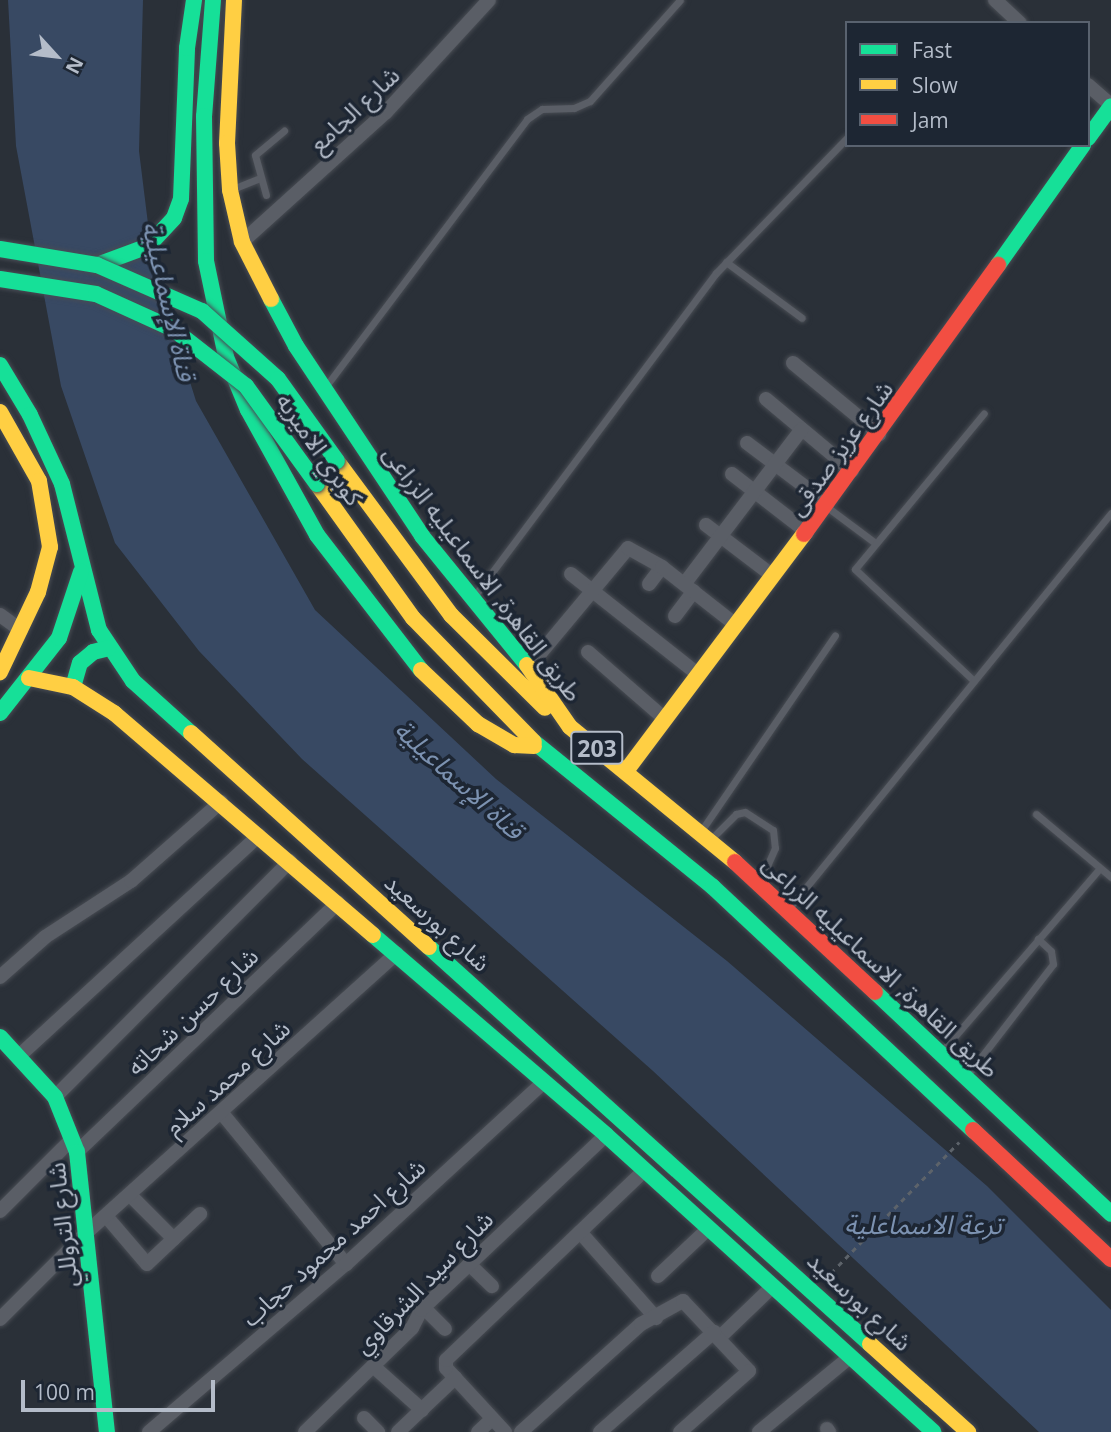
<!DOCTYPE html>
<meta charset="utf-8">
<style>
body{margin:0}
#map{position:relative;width:1111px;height:1432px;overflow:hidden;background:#2a3038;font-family:"Open Sans","Noto Sans Arabic",sans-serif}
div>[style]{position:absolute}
.water>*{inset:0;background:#384963}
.path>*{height:2.5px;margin-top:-1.25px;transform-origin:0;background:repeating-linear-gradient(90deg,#5d636a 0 5px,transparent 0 10px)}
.roads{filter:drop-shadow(0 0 2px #484c53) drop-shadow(0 0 2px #484c53)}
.lane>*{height:7px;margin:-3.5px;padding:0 3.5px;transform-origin:3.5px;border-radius:3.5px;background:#5a5e66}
.street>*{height:14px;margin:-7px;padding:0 7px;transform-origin:7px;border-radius:7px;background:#5a5e66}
.fast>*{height:16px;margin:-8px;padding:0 8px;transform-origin:8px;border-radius:8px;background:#16e098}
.slow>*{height:16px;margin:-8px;padding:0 8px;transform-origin:8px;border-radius:8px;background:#ffcf43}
.jam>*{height:16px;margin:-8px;padding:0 8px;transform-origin:8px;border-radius:8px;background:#f24e42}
.bridges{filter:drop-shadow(0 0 2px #484c55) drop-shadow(0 0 2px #484c55)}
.fast-bridge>*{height:16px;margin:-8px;padding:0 8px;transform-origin:8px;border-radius:8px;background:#16e098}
span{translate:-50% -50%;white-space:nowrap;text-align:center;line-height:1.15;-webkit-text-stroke:7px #1d2633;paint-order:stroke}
.shield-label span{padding:2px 5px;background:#1d2633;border:2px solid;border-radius:5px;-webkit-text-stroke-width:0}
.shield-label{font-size:23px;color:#b4bcc9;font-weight:700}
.street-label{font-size:24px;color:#b4bcc9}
.water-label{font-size:26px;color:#7c92b1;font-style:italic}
.legend{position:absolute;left:845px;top:21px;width:245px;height:126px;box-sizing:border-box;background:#1d2633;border:2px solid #59626f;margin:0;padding:9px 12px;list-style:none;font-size:21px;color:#b4bcc9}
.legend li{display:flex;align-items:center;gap:14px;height:35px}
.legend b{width:35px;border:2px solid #59626f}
.north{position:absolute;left:21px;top:21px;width:70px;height:70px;-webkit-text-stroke:5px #1d2633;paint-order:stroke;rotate:117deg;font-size:19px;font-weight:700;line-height:28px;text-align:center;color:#b4bcc9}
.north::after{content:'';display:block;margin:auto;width:24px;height:32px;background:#b4bcc9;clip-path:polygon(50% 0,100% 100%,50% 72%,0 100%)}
.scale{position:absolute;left:21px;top:1380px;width:194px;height:32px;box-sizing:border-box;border:4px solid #b4bcc9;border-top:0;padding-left:9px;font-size:21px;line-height:24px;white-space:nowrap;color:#b4bcc9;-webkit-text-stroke:5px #1d2633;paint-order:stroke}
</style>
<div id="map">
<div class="water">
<div style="clip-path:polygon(8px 0,143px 0,139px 151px,153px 264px,196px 401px,315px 610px,496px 779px,727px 961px,987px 1186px,1111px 1310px,1111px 1432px,1039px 1432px,653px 1071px,302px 759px,199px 651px,115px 543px,61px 386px,16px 146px)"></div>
</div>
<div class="path">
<div style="left:824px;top:1280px;width:193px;rotate:-45.6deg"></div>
</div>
<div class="roads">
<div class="lane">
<div style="left:235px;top:188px;width:27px;rotate:-22deg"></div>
<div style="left:266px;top:195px;width:41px;rotate:-105.4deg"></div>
<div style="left:255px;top:155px;width:38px;rotate:-40deg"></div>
<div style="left:726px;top:262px;width:94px;rotate:36.4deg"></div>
<div style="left:326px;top:386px;width:334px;rotate:-53deg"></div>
<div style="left:527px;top:119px;width:18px;rotate:-34deg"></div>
<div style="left:542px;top:109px;width:32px;rotate:-2deg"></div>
<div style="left:574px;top:108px;width:17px;rotate:-24deg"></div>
<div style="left:590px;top:101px;width:135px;rotate:-48.3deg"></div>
<div style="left:827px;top:507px;width:59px;rotate:36.7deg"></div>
<div style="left:475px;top:595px;width:402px;rotate:-53.2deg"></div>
<div style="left:716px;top:273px;width:188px;rotate:-45.9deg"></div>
<div style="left:973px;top:680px;width:162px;rotate:-136.8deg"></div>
<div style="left:855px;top:569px;width:202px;rotate:-50.4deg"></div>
<div style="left:1036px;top:814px;width:98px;rotate:40deg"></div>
<div style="left:701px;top:831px;width:237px;rotate:-55.6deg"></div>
<div style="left:712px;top:838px;width:34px;rotate:-45deg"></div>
<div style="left:736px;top:814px;width:9px;rotate:-13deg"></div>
<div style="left:745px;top:812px;width:33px;rotate:33deg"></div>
<div style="left:773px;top:830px;width:18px;rotate:84deg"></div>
<div style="left:775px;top:848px;width:34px;rotate:114deg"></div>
<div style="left:790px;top:907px;width:508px;rotate:-50.83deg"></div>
<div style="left:943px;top:1050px;width:240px;rotate:-49.2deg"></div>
<div style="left:968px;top:1074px;width:139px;rotate:-52.3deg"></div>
<div style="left:1053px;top:964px;width:13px;rotate:-99deg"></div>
<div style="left:1051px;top:951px;width:18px;rotate:-137deg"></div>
</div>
<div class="street">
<div style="left:995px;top:0;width:34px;rotate:43deg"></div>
<div style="left:1088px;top:85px;width:30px;rotate:41deg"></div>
<div style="left:242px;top:242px;width:194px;rotate:-42.1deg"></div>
<div style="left:386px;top:112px;width:152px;rotate:-47.4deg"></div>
<div style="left:793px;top:363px;width:112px;rotate:39.5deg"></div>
<div style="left:766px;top:399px;width:112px;rotate:39.9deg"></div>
<div style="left:747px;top:443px;width:101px;rotate:37deg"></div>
<div style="left:732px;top:474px;width:95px;rotate:37.7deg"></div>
<div style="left:706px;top:525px;width:84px;rotate:37.3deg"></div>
<div style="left:571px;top:574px;width:163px;rotate:38.3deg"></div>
<div style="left:685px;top:583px;width:193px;rotate:-52.8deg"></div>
<div style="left:649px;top:584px;width:21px;rotate:-53deg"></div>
<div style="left:0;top:615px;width:26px;rotate:36deg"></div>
<div style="left:675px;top:616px;width:31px;rotate:-53deg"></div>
<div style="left:588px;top:652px;width:102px;rotate:41deg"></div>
<div style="left:528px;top:668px;width:156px;rotate:-50.2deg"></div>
<div style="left:628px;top:548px;width:39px;rotate:29deg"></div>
<div style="left:662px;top:567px;width:94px;rotate:38.1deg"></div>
<div style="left:0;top:977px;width:60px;rotate:-41.6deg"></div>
<div style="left:45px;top:937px;width:103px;rotate:-33.1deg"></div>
<div style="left:131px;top:881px;width:120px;rotate:-41.3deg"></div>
<div style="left:19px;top:1056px;width:326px;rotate:-42.6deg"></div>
<div style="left:55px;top:1097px;width:333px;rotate:-45.1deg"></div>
<div style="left:221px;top:1112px;width:197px;rotate:50.6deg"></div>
<div style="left:77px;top:1152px;width:361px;rotate:-43.7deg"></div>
<div style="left:130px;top:1195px;width:62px;rotate:45deg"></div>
<div style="left:0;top:1211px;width:102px;rotate:-45deg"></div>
<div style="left:106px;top:1216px;width:63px;rotate:49.5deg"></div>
<div style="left:147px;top:1264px;width:73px;rotate:-43.3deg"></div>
<div style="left:580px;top:1232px;width:115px;rotate:48.5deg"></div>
<div style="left:469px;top:1264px;width:32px;rotate:44deg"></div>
<div style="left:658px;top:1276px;width:70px;rotate:-43.3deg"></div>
<div style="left:423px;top:1307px;width:31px;rotate:45deg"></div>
<div style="left:0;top:1319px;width:122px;rotate:-45deg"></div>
<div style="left:86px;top:1233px;width:418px;rotate:-42deg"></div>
<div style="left:719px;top:1338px;width:75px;rotate:-43.9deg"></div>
<div style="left:373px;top:1366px;width:66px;rotate:41.9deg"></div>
<div style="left:364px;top:1418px;width:20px;rotate:45deg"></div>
<div style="left:827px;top:1429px;width:4px;rotate:56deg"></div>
<div style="left:149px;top:1432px;width:259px;rotate:-40.5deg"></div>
<div style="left:346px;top:1264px;width:269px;rotate:-42.6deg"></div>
<div style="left:305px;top:1432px;width:149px;rotate:-44.2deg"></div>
<div style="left:412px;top:1328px;width:20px;rotate:-63deg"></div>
<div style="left:421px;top:1310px;width:255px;rotate:-43.4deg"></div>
<div style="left:398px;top:1432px;width:79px;rotate:-43.5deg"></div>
<div style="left:478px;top:1432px;width:19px;rotate:-43deg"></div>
<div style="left:505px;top:1432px;width:87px;rotate:-132.7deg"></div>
<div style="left:446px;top:1368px;width:8px;rotate:-90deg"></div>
<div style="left:446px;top:1360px;width:275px;rotate:-43.7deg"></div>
<div style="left:521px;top:1432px;width:161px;rotate:-42deg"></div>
<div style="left:641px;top:1324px;width:48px;rotate:-28.7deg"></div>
<div style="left:683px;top:1301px;width:96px;rotate:46.7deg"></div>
<div style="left:749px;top:1371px;width:92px;rotate:138.5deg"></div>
<div style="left:600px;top:1432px;width:152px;rotate:-41.3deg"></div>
<div style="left:759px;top:1432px;width:118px;rotate:-39.5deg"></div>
</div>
<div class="fast">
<div style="left:213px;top:0;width:116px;rotate:94.4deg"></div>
<div style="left:204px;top:116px;width:145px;rotate:89.2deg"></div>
<div style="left:206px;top:261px;width:98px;rotate:78.2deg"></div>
<div style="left:226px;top:357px;width:57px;rotate:67.5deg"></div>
<div style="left:248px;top:410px;width:143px;rotate:61.1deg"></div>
<div style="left:317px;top:535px;width:170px;rotate:52.4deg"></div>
<div style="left:1088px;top:138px;width:39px;rotate:-54deg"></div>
<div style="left:97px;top:265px;width:54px;rotate:-20.4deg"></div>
<div style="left:148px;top:246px;width:38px;rotate:-47deg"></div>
<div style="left:174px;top:218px;width:20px;rotate:-70deg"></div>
<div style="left:181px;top:199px;width:151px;rotate:-87.7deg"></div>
<div style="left:187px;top:48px;width:49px;rotate:-81.7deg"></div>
<div style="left:998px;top:265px;width:147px;rotate:-54.7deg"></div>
<div style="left:271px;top:299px;width:53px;rotate:62deg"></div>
<div style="left:296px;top:346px;width:228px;rotate:56.4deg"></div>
<div style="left:422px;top:536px;width:166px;rotate:50.9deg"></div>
<div style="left:0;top:365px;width:58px;rotate:59deg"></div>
<div style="left:30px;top:415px;width:76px;rotate:65.1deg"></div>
<div style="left:62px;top:484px;width:151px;rotate:75.8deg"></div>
<div style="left:99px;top:630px;width:61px;rotate:56.3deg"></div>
<div style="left:133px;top:681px;width:78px;rotate:41.9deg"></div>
<div style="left:73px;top:687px;width:25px;rotate:-74deg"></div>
<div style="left:80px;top:663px;width:17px;rotate:-40deg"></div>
<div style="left:93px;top:652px;width:16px;rotate:-14deg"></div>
<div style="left:0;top:713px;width:95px;rotate:-51.8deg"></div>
<div style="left:59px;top:638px;width:70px;rotate:-71.6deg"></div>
<div style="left:534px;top:742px;width:230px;rotate:39deg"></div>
<div style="left:713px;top:887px;width:356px;rotate:43.1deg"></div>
<div style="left:373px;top:935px;width:307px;rotate:40.6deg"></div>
<div style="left:606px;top:1135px;width:442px;rotate:42.2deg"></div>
<div style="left:429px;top:947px;width:593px;rotate:41.99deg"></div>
<div style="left:875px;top:992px;width:324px;rotate:43.2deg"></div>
<div style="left:0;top:1037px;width:81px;rotate:47.5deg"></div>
<div style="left:55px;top:1097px;width:59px;rotate:68.2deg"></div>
<div style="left:77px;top:1152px;width:282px;rotate:83.9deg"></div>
</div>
<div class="slow">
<div style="left:234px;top:0;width:143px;rotate:92.8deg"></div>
<div style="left:227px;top:143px;width:47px;rotate:86.3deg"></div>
<div style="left:230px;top:190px;width:53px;rotate:77deg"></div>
<div style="left:242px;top:242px;width:64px;rotate:63deg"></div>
<div style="left:0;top:412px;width:79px;rotate:60.5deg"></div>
<div style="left:39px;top:481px;width:67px;rotate:80.5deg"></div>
<div style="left:50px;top:547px;width:47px;rotate:104.9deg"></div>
<div style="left:38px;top:592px;width:89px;rotate:115.4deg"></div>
<div style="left:337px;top:461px;width:192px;rotate:53.5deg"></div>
<div style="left:451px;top:615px;width:132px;rotate:44.7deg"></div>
<div style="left:317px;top:484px;width:165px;rotate:54.4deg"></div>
<div style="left:413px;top:618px;width:173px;rotate:45.7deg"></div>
<div style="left:527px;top:665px;width:75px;rotate:55.3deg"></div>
<div style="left:570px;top:727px;width:213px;rotate:39.3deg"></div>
<div style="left:421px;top:670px;width:79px;rotate:43.5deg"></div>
<div style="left:478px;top:724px;width:42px;rotate:30.3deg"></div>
<div style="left:514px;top:745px;width:20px;rotate:3deg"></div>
<div style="left:29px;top:678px;width:45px;rotate:11.6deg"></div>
<div style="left:73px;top:687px;width:49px;rotate:32.4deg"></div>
<div style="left:114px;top:713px;width:341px;rotate:40.6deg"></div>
<div style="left:191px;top:733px;width:320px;rotate:42deg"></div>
<div style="left:626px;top:771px;width:296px;rotate:-53.1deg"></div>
<div style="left:870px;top:1344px;width:132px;rotate:41.9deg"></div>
</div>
<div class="jam">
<div style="left:804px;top:534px;width:332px;rotate:-54.2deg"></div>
<div style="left:735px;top:862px;width:191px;rotate:42.9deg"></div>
<div style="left:973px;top:1130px;width:189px;rotate:43.1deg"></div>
</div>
</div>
<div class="bridges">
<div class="fast-bridge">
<div style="left:0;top:249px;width:98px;rotate:9.4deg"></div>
<div style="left:97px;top:265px;width:115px;rotate:23.7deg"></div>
<div style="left:202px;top:311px;width:102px;rotate:41.8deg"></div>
<div style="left:278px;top:379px;width:101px;rotate:54.3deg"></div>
<div style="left:0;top:279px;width:97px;rotate:8.9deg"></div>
<div style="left:96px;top:294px;width:85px;rotate:24.4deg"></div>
<div style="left:173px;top:329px;width:93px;rotate:38deg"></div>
<div style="left:246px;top:386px;width:121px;rotate:54.1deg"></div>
</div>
</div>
<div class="shield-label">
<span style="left:597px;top:748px">203</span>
</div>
<div class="street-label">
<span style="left:354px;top:109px;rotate:-43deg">شارع الجامع</span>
<span style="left:840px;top:448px;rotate:-54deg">شارع عزيز صدقى</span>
<span style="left:320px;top:449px;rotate:55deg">كوبري الاميريه</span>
<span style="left:483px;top:573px;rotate:53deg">طريق القاهرة, الاسماعيليه الزراعى</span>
<span style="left:438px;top:922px;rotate:42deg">شارع بورسعيد</span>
<span style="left:881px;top:966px;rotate:43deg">طريق القاهرة, الاسماعيليه الزراعى</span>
<span style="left:192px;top:1011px;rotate:-44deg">شارع حسن شحاته</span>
<span style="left:227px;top:1077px;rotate:-42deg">شارع محمد سلام</span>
<span style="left:62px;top:1225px;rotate:-96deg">شارع التروللي</span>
<span style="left:333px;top:1242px;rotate:-42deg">شارع احمد محمود حجاب</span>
<span style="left:423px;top:1282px;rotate:-46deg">شارع سيد الشرقاوي</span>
<span style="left:860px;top:1301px;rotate:43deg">شارع بورسعيد</span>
</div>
<div class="water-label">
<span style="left:169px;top:301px;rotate:77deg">قناة الإسماعيلية</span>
<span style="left:459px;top:780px;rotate:42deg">قناة الإسماعيلية</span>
<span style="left:923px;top:1225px">ترعة الاسماعلية</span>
</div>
<ul class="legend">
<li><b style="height:9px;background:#16e098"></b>Fast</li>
<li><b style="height:9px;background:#ffcf43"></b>Slow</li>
<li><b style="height:9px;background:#f24e42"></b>Jam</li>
</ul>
<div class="north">N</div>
<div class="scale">100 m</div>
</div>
